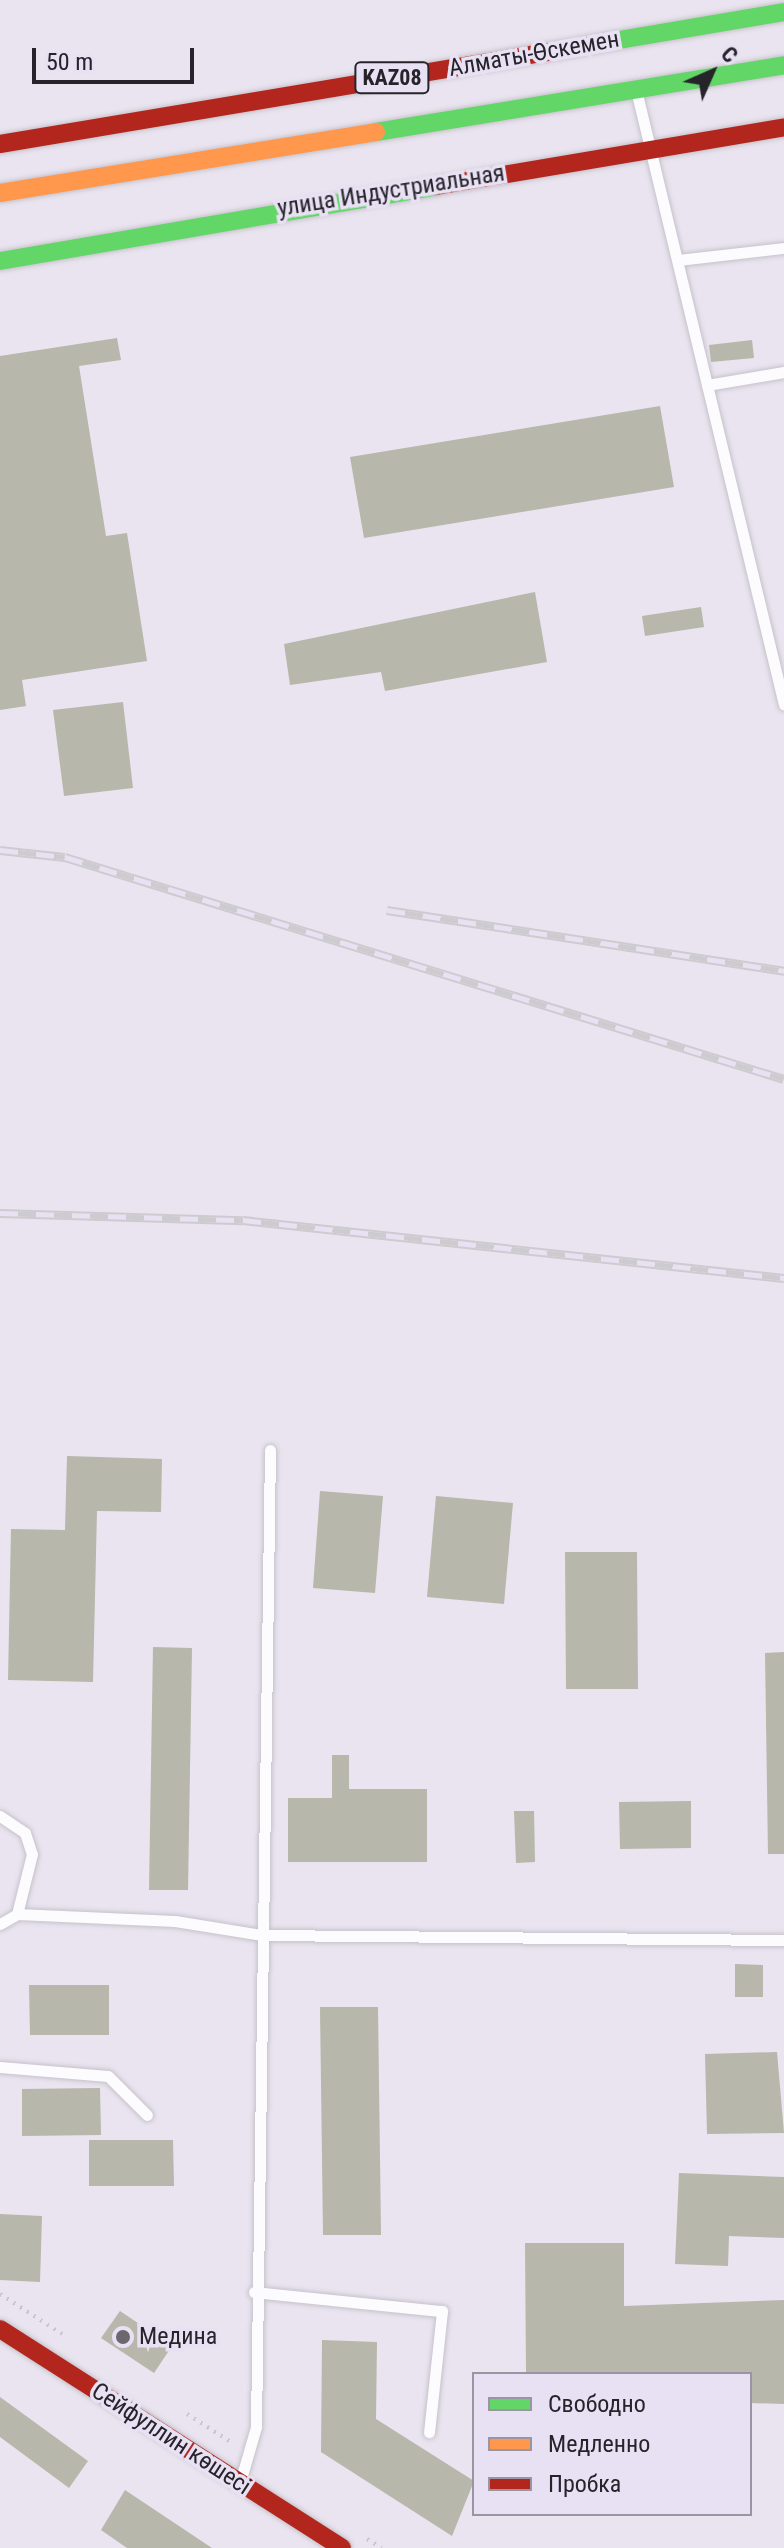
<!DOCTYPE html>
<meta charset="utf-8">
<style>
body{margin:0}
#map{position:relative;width:784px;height:2548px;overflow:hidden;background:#e9e4ef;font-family:"Roboto Condensed",sans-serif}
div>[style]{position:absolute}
.building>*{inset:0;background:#b7b7ab}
.path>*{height:4px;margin-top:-2px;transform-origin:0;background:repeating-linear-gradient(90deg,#c7c6c9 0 2px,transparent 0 8px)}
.roads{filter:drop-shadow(0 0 2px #c6c2ca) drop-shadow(0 0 2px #c6c2ca)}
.lane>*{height:11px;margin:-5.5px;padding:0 5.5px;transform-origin:5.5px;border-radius:5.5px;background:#fcfbfd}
.fast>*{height:18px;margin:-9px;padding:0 9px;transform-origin:9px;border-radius:9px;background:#63d668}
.slow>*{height:18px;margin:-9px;padding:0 9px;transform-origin:9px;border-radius:9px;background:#ff974d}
.jam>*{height:18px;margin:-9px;padding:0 9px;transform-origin:9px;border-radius:9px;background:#b3261e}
.rail>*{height:9px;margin-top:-4.5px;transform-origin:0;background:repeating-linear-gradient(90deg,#e8e0f3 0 18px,#cdcbcf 0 36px);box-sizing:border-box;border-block:2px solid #cdcbcf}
.dots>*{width:22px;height:22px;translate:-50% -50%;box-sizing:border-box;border:4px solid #e8e0f3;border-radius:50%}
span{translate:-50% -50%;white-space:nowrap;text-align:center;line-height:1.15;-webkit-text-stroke:7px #e8e0f3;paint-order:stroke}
.shield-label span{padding:2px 6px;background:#e8e0f3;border:2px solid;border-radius:6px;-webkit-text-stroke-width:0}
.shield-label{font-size:22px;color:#26232a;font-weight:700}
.street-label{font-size:24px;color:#26232a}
.poi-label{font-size:24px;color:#26232a}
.left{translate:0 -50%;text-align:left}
.legend{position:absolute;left:472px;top:2372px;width:280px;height:144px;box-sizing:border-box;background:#e8e0f3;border:2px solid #9a94a3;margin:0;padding:10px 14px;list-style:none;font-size:24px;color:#26232a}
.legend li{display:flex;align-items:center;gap:16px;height:40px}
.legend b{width:40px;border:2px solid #9a94a3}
.north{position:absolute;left:672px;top:32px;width:80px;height:80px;-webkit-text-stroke:6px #e8e0f3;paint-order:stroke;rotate:45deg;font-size:22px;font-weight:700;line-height:32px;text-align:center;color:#26232a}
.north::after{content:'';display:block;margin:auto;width:28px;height:36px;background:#26232a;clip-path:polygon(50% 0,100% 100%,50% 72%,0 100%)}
.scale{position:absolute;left:32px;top:48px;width:162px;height:36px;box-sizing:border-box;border:4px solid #26232a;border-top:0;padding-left:10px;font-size:24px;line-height:28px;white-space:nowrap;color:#26232a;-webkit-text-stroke:6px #e8e0f3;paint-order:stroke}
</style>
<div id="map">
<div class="building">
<div style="clip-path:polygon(117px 338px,121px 360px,79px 366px,106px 536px,127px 533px,147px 661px,22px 680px,26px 706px,0 710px,0 356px)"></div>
<div style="clip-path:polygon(752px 340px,754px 358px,711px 362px,709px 345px)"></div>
<div style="clip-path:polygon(660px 406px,674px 487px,364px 538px,350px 457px)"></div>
<div style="clip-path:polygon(535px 592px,547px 662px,385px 691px,381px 672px,290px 685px,284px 644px)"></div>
<div style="clip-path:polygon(701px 607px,704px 627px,645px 636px,642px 616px)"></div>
<div style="clip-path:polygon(123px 702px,133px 788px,64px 796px,53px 710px)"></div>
<div style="clip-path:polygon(67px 1456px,162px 1459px,161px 1512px,97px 1511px,93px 1682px,8px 1680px,11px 1529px,65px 1530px)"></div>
<div style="clip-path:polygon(320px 1491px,383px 1496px,375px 1593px,313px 1588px)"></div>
<div style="clip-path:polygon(436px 1496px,513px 1503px,504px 1604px,427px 1597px)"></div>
<div style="clip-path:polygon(565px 1552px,637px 1552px,638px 1689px,566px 1689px)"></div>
<div style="clip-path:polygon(153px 1647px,192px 1648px,188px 1890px,149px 1890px)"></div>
<div style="clip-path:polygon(784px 1652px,784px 1854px,768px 1854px,765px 1653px)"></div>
<div style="clip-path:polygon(332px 1755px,349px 1755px,349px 1789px,427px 1789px,427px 1862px,288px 1862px,288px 1798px,332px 1798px)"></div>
<div style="clip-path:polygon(691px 1801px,691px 1848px,620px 1849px,619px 1802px)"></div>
<div style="clip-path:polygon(514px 1811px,534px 1811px,535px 1862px,516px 1863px)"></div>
<div style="clip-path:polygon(735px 1964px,763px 1965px,763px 1997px,735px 1997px)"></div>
<div style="clip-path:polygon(29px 1985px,109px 1985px,109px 2035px,30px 2035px)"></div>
<div style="clip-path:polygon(320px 2007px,378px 2007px,381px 2235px,323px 2235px)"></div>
<div style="clip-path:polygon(777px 2052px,784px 2133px,707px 2134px,705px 2054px)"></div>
<div style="clip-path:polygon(100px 2088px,101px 2135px,22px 2136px,22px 2089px)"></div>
<div style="clip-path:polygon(89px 2140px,173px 2140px,174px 2186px,89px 2186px)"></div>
<div style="clip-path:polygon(679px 2173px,784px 2177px,784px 2238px,729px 2236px,728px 2266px,675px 2264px)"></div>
<div style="clip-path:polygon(0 2214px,42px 2216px,40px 2282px,0 2280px)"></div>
<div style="clip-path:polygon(525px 2243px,624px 2243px,624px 2306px,784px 2300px,784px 2404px,750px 2403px,750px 2374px,526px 2374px)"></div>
<div style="clip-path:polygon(120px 2311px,172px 2346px,154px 2373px,101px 2338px)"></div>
<div style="clip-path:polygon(322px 2340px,377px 2342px,376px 2419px,474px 2481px,452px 2536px,321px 2452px)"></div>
<div style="clip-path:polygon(0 2397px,88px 2461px,69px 2488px,0 2437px)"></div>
<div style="clip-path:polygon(125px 2490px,212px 2548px,127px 2548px,101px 2530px)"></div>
</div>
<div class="path">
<div style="left:0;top:2294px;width:74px;rotate:32.8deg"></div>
<div style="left:187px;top:2414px;width:56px;rotate:32.6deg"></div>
<div style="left:367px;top:2539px;width:17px;rotate:31deg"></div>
</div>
<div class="roads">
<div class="lane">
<div style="left:637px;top:94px;width:628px;rotate:76.47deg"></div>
<div style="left:678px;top:260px;width:107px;rotate:-6.5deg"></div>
<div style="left:707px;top:385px;width:78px;rotate:-9.6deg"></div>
<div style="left:0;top:1816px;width:30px;rotate:34deg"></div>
<div style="left:25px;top:1833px;width:22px;rotate:72deg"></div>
<div style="left:32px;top:1854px;width:62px;rotate:104deg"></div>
<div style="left:0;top:1924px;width:20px;rotate:-30deg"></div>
<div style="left:17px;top:1914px;width:158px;rotate:2.5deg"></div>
<div style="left:175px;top:1921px;width:87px;rotate:9.2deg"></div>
<div style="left:261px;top:1935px;width:523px;rotate:0.55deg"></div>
<div style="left:0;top:2067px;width:108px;rotate:4.8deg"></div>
<div style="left:108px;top:2076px;width:55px;rotate:45deg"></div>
<div style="left:254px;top:2292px;width:189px;rotate:5.8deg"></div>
<div style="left:442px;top:2311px;width:122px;rotate:96.1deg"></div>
<div style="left:241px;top:2479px;width:54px;rotate:-73.9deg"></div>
<div style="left:256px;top:2427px;width:977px;rotate:-89.18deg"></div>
</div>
<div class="fast">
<div style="left:548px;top:52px;width:239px;rotate:-9.6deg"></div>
<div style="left:376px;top:132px;width:413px;rotate:-9.3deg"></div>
<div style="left:0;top:261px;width:443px;rotate:-9.7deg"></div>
</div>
<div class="slow">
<div style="left:0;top:193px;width:381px;rotate:-9.2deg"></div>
</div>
<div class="jam">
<div style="left:0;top:144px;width:556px;rotate:-9.53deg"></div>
<div style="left:437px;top:186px;width:352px;rotate:-9.6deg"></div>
<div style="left:0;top:2329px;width:406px;rotate:32.6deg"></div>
</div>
</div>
<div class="rail">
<div style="left:0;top:850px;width:65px;rotate:6.1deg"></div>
<div style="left:65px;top:857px;width:752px;rotate:17.16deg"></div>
<div style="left:387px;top:910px;width:402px;rotate:8.7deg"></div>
<div style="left:0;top:1213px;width:243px;rotate:1.7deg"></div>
<div style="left:243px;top:1220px;width:544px;rotate:6.12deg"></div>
</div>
<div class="dots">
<div style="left:123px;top:2337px;background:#6a676f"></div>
</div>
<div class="shield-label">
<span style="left:392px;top:78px">KAZ08</span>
</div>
<div class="street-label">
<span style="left:534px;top:54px;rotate:-10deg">Алматы-Өскемен</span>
<span style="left:391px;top:191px;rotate:-9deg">улица Индустриальная</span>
<span style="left:171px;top:2439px;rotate:33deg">Сейфуллин көшесі</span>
</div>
<div class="poi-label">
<span class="left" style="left:139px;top:2337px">Медина</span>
</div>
<ul class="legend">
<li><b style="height:10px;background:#63d668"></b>Свободно</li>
<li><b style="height:10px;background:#ff974d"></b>Медленно</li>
<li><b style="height:10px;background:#b3261e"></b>Пробка</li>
</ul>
<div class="north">С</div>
<div class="scale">50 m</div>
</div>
